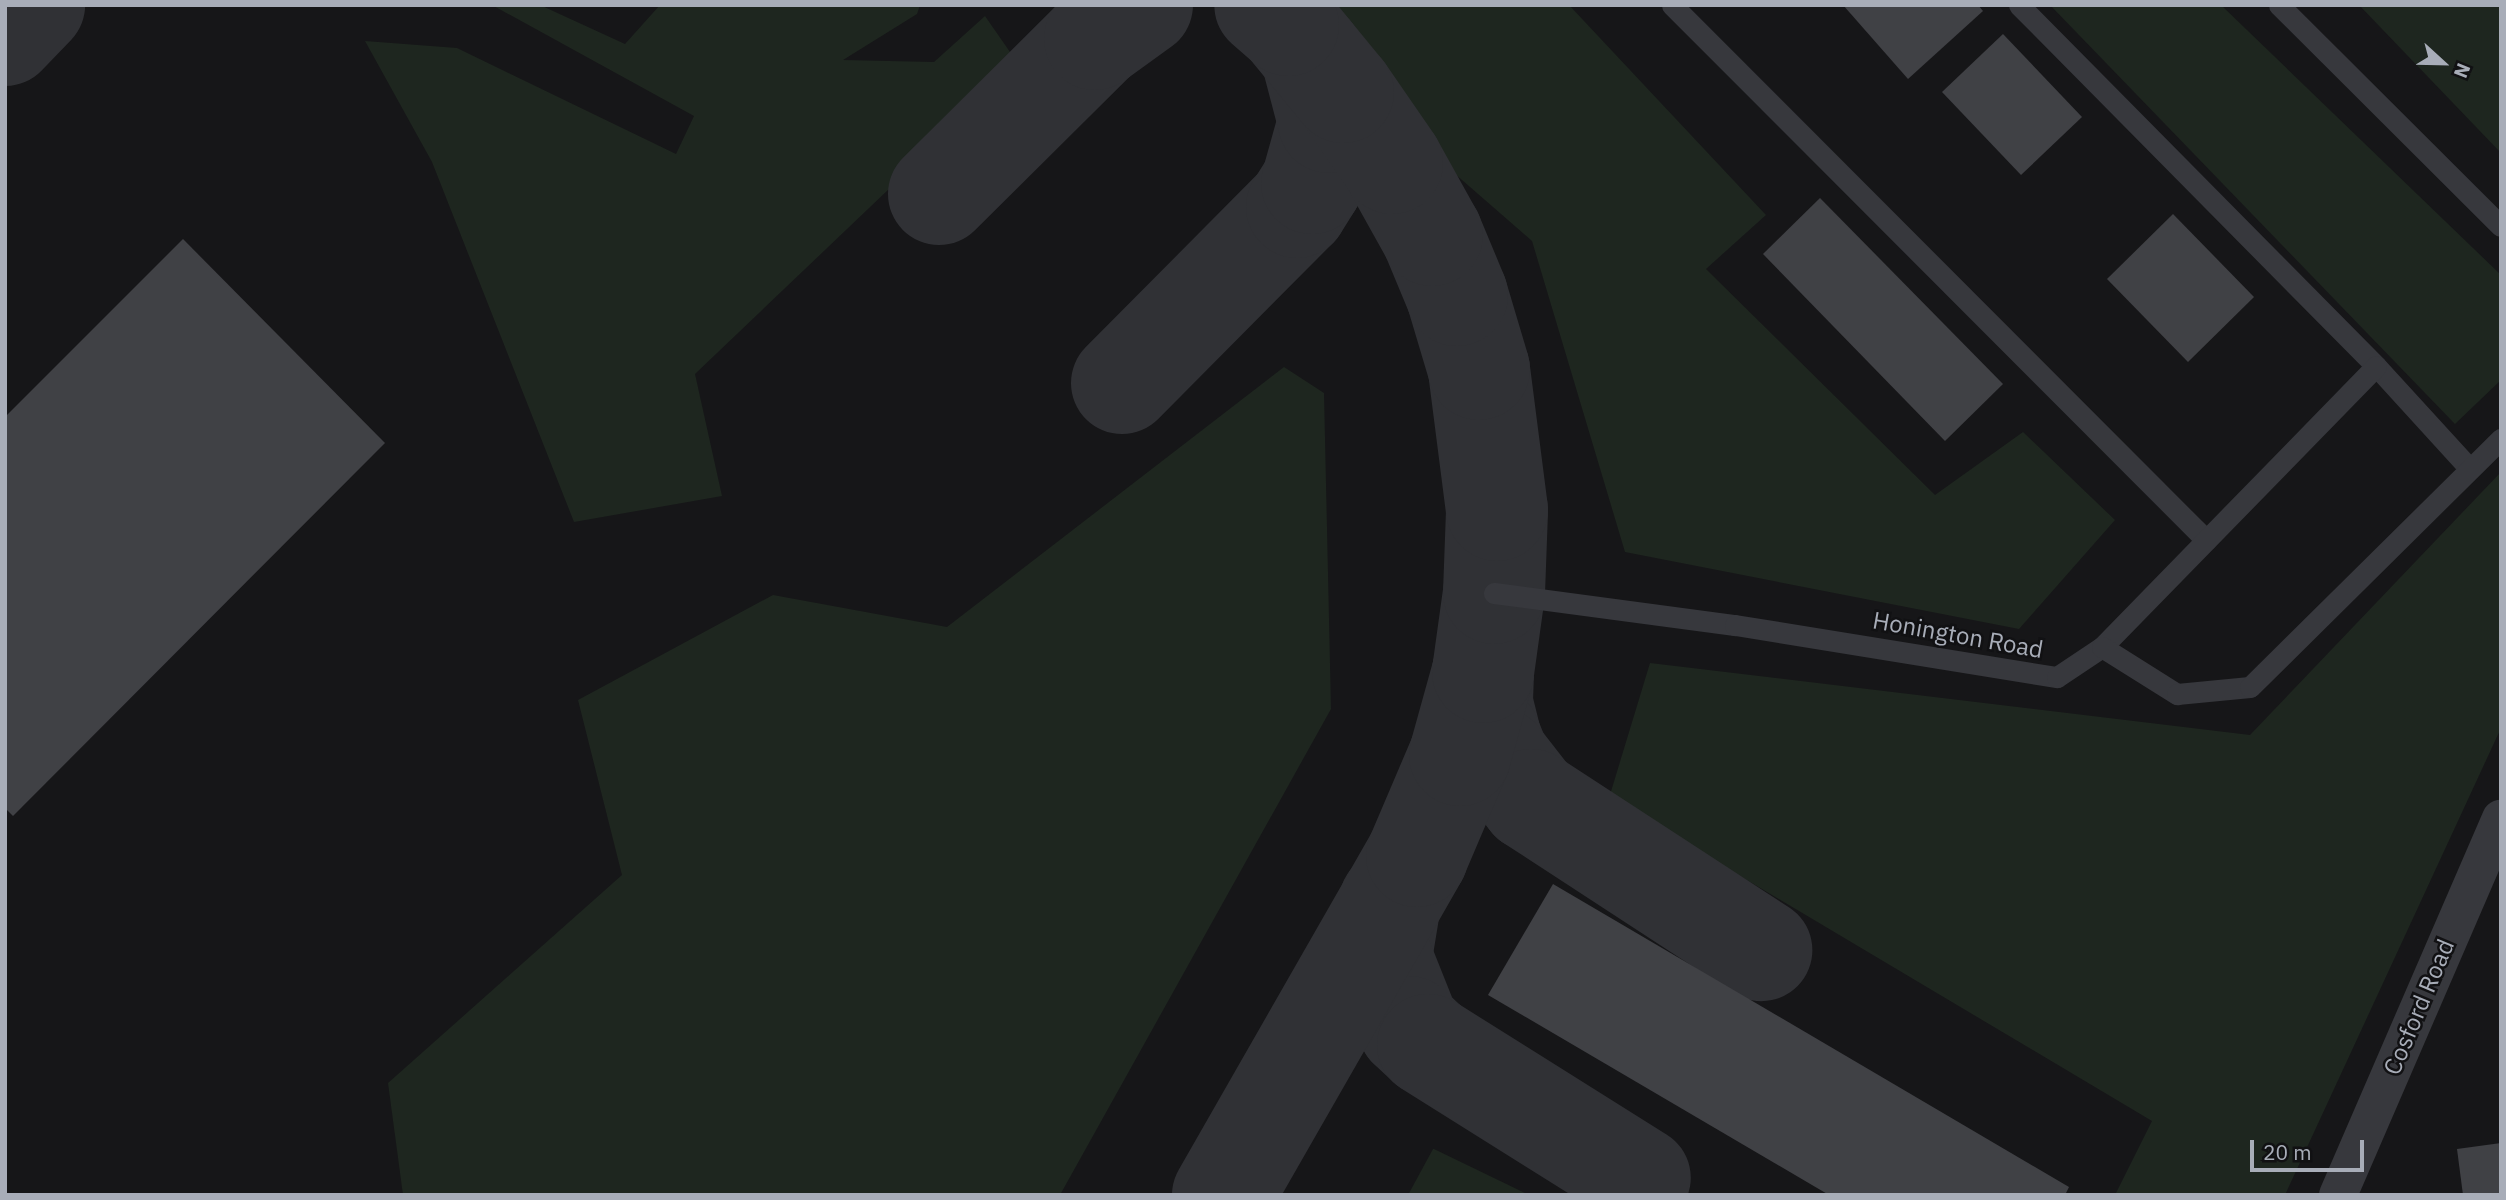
<!DOCTYPE html>
<style>
body{margin:0}
#map{position:relative;width:2506px;height:1200px;overflow:hidden;background:#161618;font-family:"IBM Plex Sans",sans-serif}
div>[style]{position:absolute}
.green>*{inset:0;background:#1e261f}
.taxiway>*{height:102px;margin:-51px;padding:0 51px;transform-origin:51px;border-radius:51px;background:#303135}
.building>*{inset:0;background:#404145}
.lane>*{height:21px;margin:-10.5px;padding:0 10.5px;transform-origin:10.5px;border-radius:10.5px;background:#37383d}
.street>*{height:38px;margin:-19px;padding:0 19px;transform-origin:19px;border-radius:19px;background:#37383d}
span{translate:-50% -50%;white-space:nowrap;text-align:center;line-height:1.15;-webkit-text-stroke:5px #111113;paint-order:stroke}
.street-label{font-size:24px;color:#a8adb8}
.frame{position:absolute;inset:0;border:7px solid #a8adb8;pointer-events:none}
.north{position:absolute;left:2408px;top:28px;width:70px;height:70px;-webkit-text-stroke:5px #111113;paint-order:stroke;rotate:112deg;font-size:19px;font-weight:700;line-height:28px;text-align:center;color:#a8adb8}
.north::after{content:'';display:block;margin:auto;width:24px;height:32px;background:#a8adb8;clip-path:polygon(50% 0,100% 100%,50% 72%,0 100%)}
.scale{position:absolute;left:2250px;top:1140px;width:114px;height:32px;box-sizing:border-box;border:4px solid #a8adb8;border-top:0;padding-left:9px;font-size:21px;line-height:24px;white-space:nowrap;color:#a8adb8;-webkit-text-stroke:5px #111113;paint-order:stroke}
</style>
<div id="map">
<div class="green">
<div style="clip-path:polygon(492px 5px,540px 5px,625px 44px,660px 5px,920px 5px,917px 14px,843px 60px,934px 62px,985px 16px,1019px 65px,695px 374px,722px 496px,574px 522px,432px 162px,365px 41px,457px 48px,676px 154px,694px 116px)"></div>
<div style="clip-path:polygon(1261px 5px,1569px 5px,1766px 215px,1706px 269px,1935px 495px,2023px 432px,2115px 520px,2019px 629px,1625px 552px,1532px 241px)"></div>
<div style="clip-path:polygon(2050px 5px,2221px 5px,2501px 275px,2501px 380px,2455px 424px)"></div>
<div style="clip-path:polygon(2359px 5px,2501px 5px,2501px 153px)"></div>
<div style="clip-path:polygon(1284px 367px,1324px 393px,1331px 709px,1060px 1195px,403px 1195px,388px 1083px,622px 875px,578px 700px,773px 595px,947px 627px)"></div>
<div style="clip-path:polygon(2501px 472px,2501px 728px,2285px 1195px,2115px 1195px,2152px 1121px,1609px 798px,1650px 663px,2250px 735px)"></div>
<div style="clip-path:polygon(1433px 1149px,1434px 1149px,1529px 1195px,1408px 1195px)"></div>
</div>
<div class="taxiway">
<div style="left:5px;top:35px;width:42px;rotate:-46deg"></div>
<div style="left:939px;top:194px;width:220px;rotate:-44.8deg"></div>
<div style="left:1095px;top:39px;width:58px;rotate:-35.9deg"></div>
<div style="left:1122px;top:383px;width:248px;rotate:-45.2deg"></div>
<div style="left:1297px;top:207px;width:28px;rotate:-58deg"></div>
<div style="left:1312px;top:183px;width:63px;rotate:-74.4deg"></div>
<div style="left:1329px;top:122px;width:71px;rotate:-104.6deg"></div>
<div style="left:1483px;top:672px;width:32px;rotate:92deg"></div>
<div style="left:1482px;top:704px;width:34px;rotate:76deg"></div>
<div style="left:1490px;top:737px;width:24px;rotate:68deg"></div>
<div style="left:1499px;top:759px;width:52px;rotate:52deg"></div>
<div style="left:1531px;top:800px;width:275px;rotate:33.1deg"></div>
<div style="left:1390px;top:902px;width:56px;rotate:99.3deg"></div>
<div style="left:1381px;top:957px;width:75px;rotate:68.2deg"></div>
<div style="left:1409px;top:1027px;width:26px;rotate:43deg"></div>
<div style="left:1428px;top:1045px;width:250px;rotate:32.1deg"></div>
<div style="left:1223px;top:1195px;width:391px;rotate:-60.2deg"></div>
<div style="left:1417px;top:856px;width:110px;rotate:-66.9deg"></div>
<div style="left:1460px;top:755px;width:86px;rotate:-74.5deg"></div>
<div style="left:1483px;top:672px;width:80px;rotate:-82.1deg"></div>
<div style="left:1494px;top:593px;width:83px;rotate:-87.9deg"></div>
<div style="left:1497px;top:510px;width:142px;rotate:-97.3deg"></div>
<div style="left:1479px;top:369px;width:77px;rotate:-106.6deg"></div>
<div style="left:1457px;top:295px;width:65px;rotate:-112.6deg"></div>
<div style="left:1432px;top:235px;width:82px;rotate:-119.1deg"></div>
<div style="left:1392px;top:163px;width:86px;rotate:-124.6deg"></div>
<div style="left:1343px;top:92px;width:87px;rotate:-129.4deg"></div>
<div style="left:1288px;top:25px;width:30px;rotate:-139deg"></div>
</div>
<div class="building">
<div style="clip-path:polygon(1843px 5px,1978px 5px,1983px 11px,1908px 79px)"></div>
<div style="clip-path:polygon(2003px 34px,2082px 117px,2021px 175px,1942px 92px)"></div>
<div style="clip-path:polygon(1820px 198px,2003px 384px,1945px 441px,1763px 254px)"></div>
<div style="clip-path:polygon(2173px 214px,2254px 297px,2188px 362px,2107px 279px)"></div>
<div style="clip-path:polygon(183px 239px,385px 443px,13px 816px,5px 808px,5px 417px)"></div>
<div style="clip-path:polygon(1553px 884px,2069px 1187px,2065px 1195px,1829px 1195px,1488px 995px)"></div>
<div style="clip-path:polygon(2501px 1143px,2501px 1195px,2463px 1195px,2457px 1149px)"></div>
</div>
<div class="lane">
<div style="left:1672px;top:5px;width:756px;rotate:45.05deg"></div>
<div style="left:2019px;top:5px;width:508px;rotate:45.32deg"></div>
<div style="left:2376px;top:366px;width:139px;rotate:47.6deg"></div>
<div style="left:2279px;top:5px;width:313px;rotate:44.9deg"></div>
<div style="left:1494px;top:593px;width:243px;rotate:7.6deg"></div>
<div style="left:1735px;top:625px;width:326px;rotate:9.2deg"></div>
<div style="left:2057px;top:677px;width:54px;rotate:-33.7deg"></div>
<div style="left:2102px;top:647px;width:392px;rotate:-45.7deg"></div>
<div style="left:2102px;top:647px;width:89px;rotate:32.1deg"></div>
<div style="left:2177px;top:694px;width:73px;rotate:-5.5deg"></div>
<div style="left:2250px;top:687px;width:353px;rotate:-44.7deg"></div>
</div>
<div class="street">
<div style="left:2338px;top:1195px;width:410px;rotate:-66.6deg"></div>
</div>
<div class="street-label">
<span style="left:1958px;top:635px;rotate:10deg">Honington Road</span>
<span style="left:2419px;top:1007px;rotate:-67deg">Cosford Road</span>
</div>
<div class="frame"></div>
<div class="north">N</div>
<div class="scale">20 m</div>
</div>
